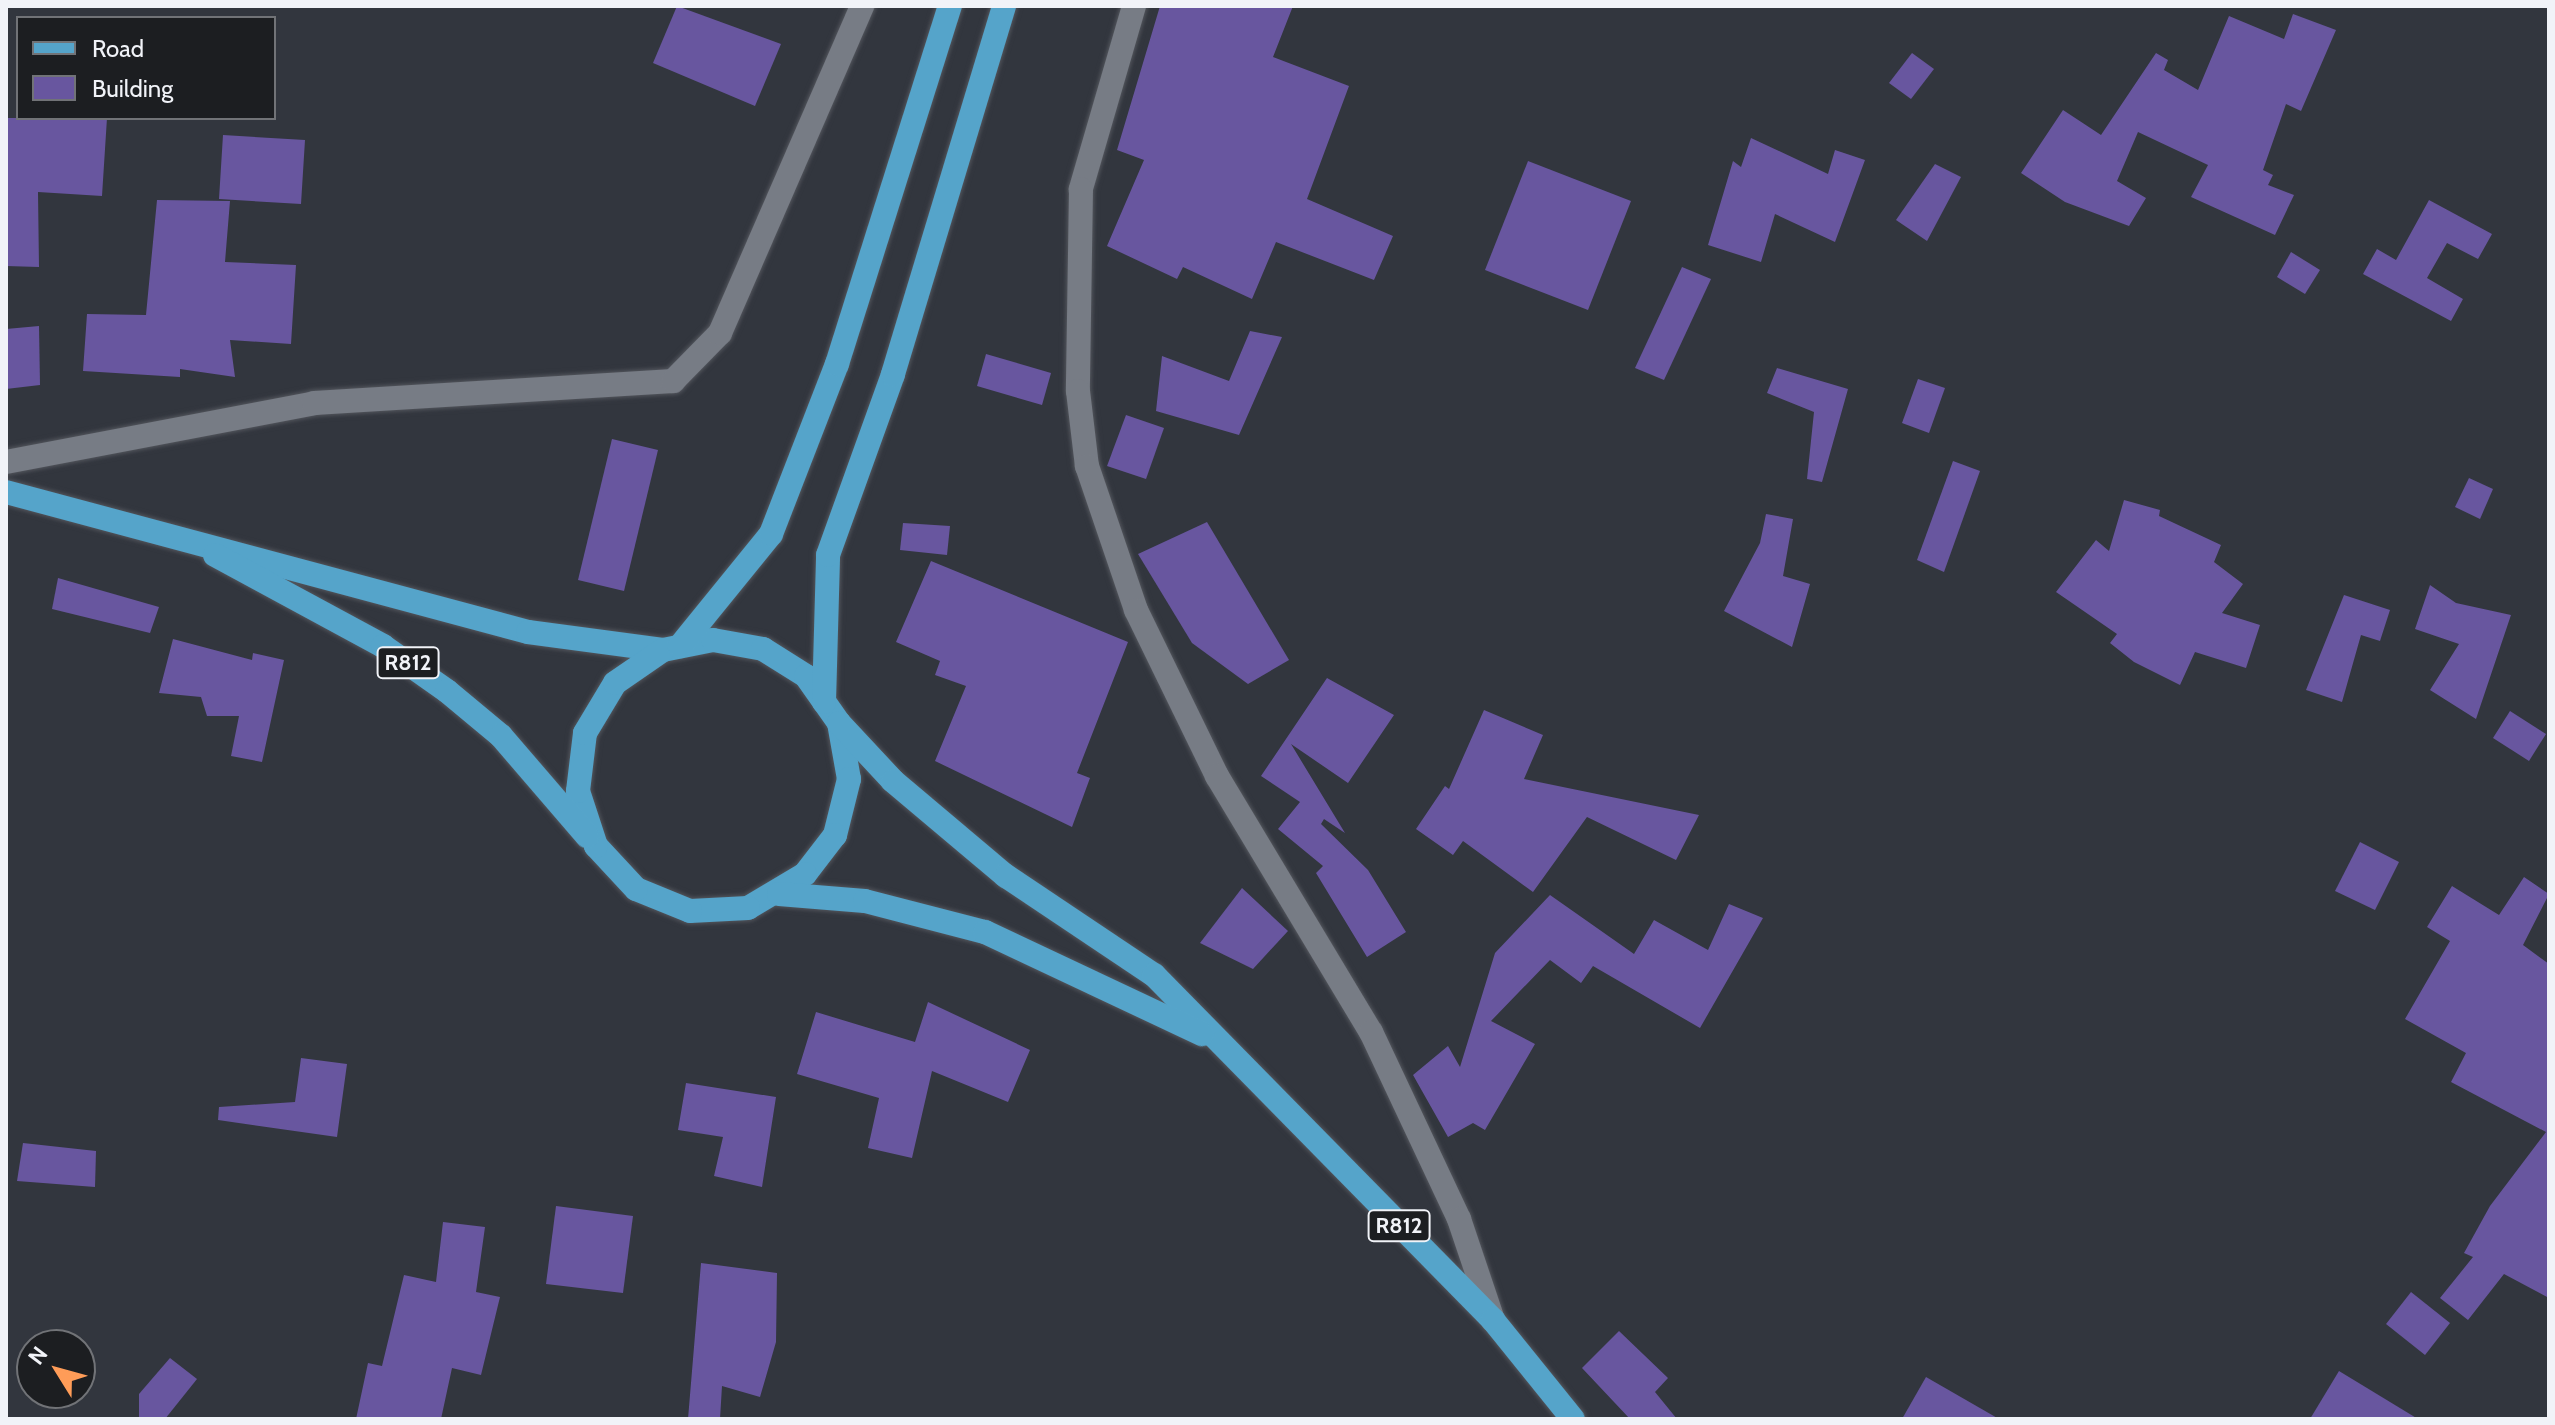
<!DOCTYPE html>
<style>
body{margin:0}
#map{position:relative;width:2555px;height:1425px;overflow:hidden;background:#32363e;font-family:Cabin,sans-serif}
div>[style]{position:absolute}
.building>*{inset:0;background:#68569f}
.roads{filter:drop-shadow(0 0 2px #52555c) drop-shadow(0 0 2px #52555c)}
.minor>*{height:24px;margin:-12px;padding:0 12px;transform-origin:12px;border-radius:12px;background:#777c85}
.major>*{height:24px;margin:-12px;padding:0 12px;transform-origin:12px;border-radius:12px;background:#55a4ca}
span{translate:-50% -50%;white-space:nowrap;text-align:center;line-height:1.15;-webkit-text-stroke:8px #1c1e21;paint-order:stroke}
.shield-label span{padding:2px 6px;background:#1c1e21;border:2px solid;border-radius:6px;-webkit-text-stroke-width:0}
.shield-label{font-size:22px;color:#f1f3f8;font-weight:700}
.frame{position:absolute;inset:0;border:8px solid #f1f3f8;pointer-events:none}
.legend{position:absolute;left:16px;top:16px;width:260px;height:104px;box-sizing:border-box;background:#1c1e21;border:2px solid #717377;margin:0;padding:10px 14px;list-style:none;font-size:24px;color:#f1f3f8}
.legend li{display:flex;align-items:center;gap:16px;height:40px}
.legend b{width:40px;border:2px solid #717377}
.north{position:absolute;left:16px;top:1329px;width:80px;height:80px;box-sizing:border-box;background:#1c1e21;border:2px solid #717377;border-radius:50%;rotate:307deg;font-size:22px;font-weight:700;line-height:32px;text-align:center;color:#f1f3f8}
.north::after{content:'';display:block;margin:auto;width:28px;height:36px;background:#fe9c58;clip-path:polygon(50% 0,100% 100%,50% 72%,0 100%)}
</style>
<div id="map">
<div class="building">
<div style="clip-path:polygon(677px 6px,781px 44px,755px 106px,653px 63px)"></div>
<div style="clip-path:polygon(1160px 6px,1293px 6px,1273px 57px,1349px 86px,1307px 199px,1393px 236px,1374px 280px,1276px 242px,1252px 299px,1183px 267px,1177px 279px,1107px 246px,1144px 160px,1117px 150px)"></div>
<div style="clip-path:polygon(2293px 14px,2336px 30px,2301px 111px,2286px 104px,2263px 170px,2273px 175px,2268px 185px,2294px 195px,2275px 235px,2191px 197px,2208px 165px,2138px 132px,2117px 181px,2146px 198px,2129px 226px,2065px 202px,2021px 173px,2063px 110px,2101px 135px,2156px 53px,2168px 60px,2164px 70px,2198px 90px,2229px 16px,2284px 39px)"></div>
<div style="clip-path:polygon(1912px 53px,1934px 69px,1911px 99px,1889px 83px)"></div>
<div style="clip-path:polygon(6px 118px,107px 118px,102px 196px,38px 192px,39px 267px,6px 266px)"></div>
<div style="clip-path:polygon(223px 135px,305px 140px,301px 204px,219px 199px)"></div>
<div style="clip-path:polygon(1751px 138px,1828px 174px,1835px 150px,1865px 160px,1835px 242px,1775px 214px,1761px 262px,1708px 245px,1733px 161px,1741px 167px)"></div>
<div style="clip-path:polygon(1528px 161px,1631px 201px,1588px 310px,1485px 270px)"></div>
<div style="clip-path:polygon(1935px 164px,1961px 177px,1927px 241px,1896px 220px)"></div>
<div style="clip-path:polygon(157px 200px,230px 201px,225px 262px,296px 265px,291px 344px,230px 340px,235px 377px,180px 369px,180px 377px,83px 371px,87px 314px,146px 315px)"></div>
<div style="clip-path:polygon(2429px 200px,2492px 234px,2478px 259px,2447px 243px,2427px 278px,2463px 299px,2451px 321px,2363px 274px,2377px 249px,2396px 260px)"></div>
<div style="clip-path:polygon(2291px 252px,2320px 270px,2305px 294px,2277px 277px)"></div>
<div style="clip-path:polygon(1682px 267px,1711px 279px,1664px 380px,1635px 368px)"></div>
<div style="clip-path:polygon(39px 326px,40px 385px,6px 389px,6px 329px)"></div>
<div style="clip-path:polygon(1250px 331px,1282px 337px,1239px 435px,1156px 411px,1162px 356px,1229px 381px)"></div>
<div style="clip-path:polygon(986px 354px,1051px 373px,1042px 405px,977px 386px)"></div>
<div style="clip-path:polygon(1777px 368px,1848px 389px,1822px 482px,1807px 479px,1814px 412px,1767px 393px)"></div>
<div style="clip-path:polygon(1918px 379px,1945px 388px,1929px 433px,1902px 423px)"></div>
<div style="clip-path:polygon(1126px 415px,1164px 428px,1146px 479px,1107px 466px)"></div>
<div style="clip-path:polygon(612px 439px,658px 450px,624px 591px,578px 580px)"></div>
<div style="clip-path:polygon(1953px 461px,1980px 471px,1944px 572px,1917px 560px)"></div>
<div style="clip-path:polygon(2469px 478px,2493px 489px,2480px 519px,2455px 507px)"></div>
<div style="clip-path:polygon(2124px 500px,2160px 510px,2159px 516px,2221px 545px,2214px 562px,2243px 584px,2222px 613px,2260px 625px,2246px 668px,2195px 652px,2180px 685px,2134px 662px,2110px 643px,2117px 634px,2056px 592px,2096px 540px,2109px 551px)"></div>
<div style="clip-path:polygon(1766px 514px,1793px 519px,1783px 576px,1810px 584px,1792px 647px,1724px 611px,1760px 543px)"></div>
<div style="clip-path:polygon(1207px 522px,1289px 660px,1248px 684px,1192px 643px,1138px 554px)"></div>
<div style="clip-path:polygon(903px 523px,950px 526px,947px 555px,900px 550px)"></div>
<div style="clip-path:polygon(931px 561px,1128px 642px,1077px 773px,1090px 778px,1072px 827px,935px 761px,966px 686px,935px 675px,940px 661px,896px 642px)"></div>
<div style="clip-path:polygon(58px 578px,159px 607px,150px 633px,52px 609px)"></div>
<div style="clip-path:polygon(2430px 585px,2456px 603px,2511px 615px,2476px 719px,2430px 690px,2459px 644px,2415px 629px)"></div>
<div style="clip-path:polygon(2344px 595px,2390px 610px,2380px 641px,2361px 635px,2342px 702px,2306px 690px)"></div>
<div style="clip-path:polygon(173px 639px,252px 660px,253px 653px,284px 660px,262px 762px,231px 756px,239px 716px,207px 716px,201px 697px,159px 693px)"></div>
<div style="clip-path:polygon(1327px 678px,1394px 715px,1348px 783px,1291px 744px,1345px 833px,1324px 819px,1321px 824px,1368px 870px,1406px 932px,1367px 957px,1316px 873px,1323px 866px,1278px 829px,1300px 802px,1261px 776px)"></div>
<div style="clip-path:polygon(1484px 710px,1543px 735px,1524px 779px,1699px 815px,1676px 860px,1587px 817px,1533px 892px,1463px 841px,1453px 855px,1416px 829px,1445px 786px,1449px 789px)"></div>
<div style="clip-path:polygon(2510px 711px,2546px 734px,2529px 761px,2493px 738px)"></div>
<div style="clip-path:polygon(2360px 842px,2399px 862px,2375px 910px,2335px 891px)"></div>
<div style="clip-path:polygon(2524px 877px,2549px 894px,2523px 945px,2549px 964px,2549px 1298px,2504px 1274px,2468px 1320px,2440px 1298px,2473px 1257px,2464px 1253px,2490px 1206px,2546px 1132px,2451px 1082px,2466px 1053px,2405px 1019px,2450px 941px,2427px 927px,2452px 886px,2499px 915px)"></div>
<div style="clip-path:polygon(1242px 888px,1288px 931px,1253px 969px,1200px 943px)"></div>
<div style="clip-path:polygon(1550px 895px,1634px 954px,1654px 920px,1708px 950px,1729px 904px,1763px 918px,1700px 1028px,1593px 966px,1581px 983px,1550px 960px,1491px 1021px,1535px 1044px,1485px 1130px,1473px 1123px,1448px 1137px,1413px 1075px,1448px 1046px,1460px 1067px,1495px 953px)"></div>
<div style="clip-path:polygon(928px 1002px,1030px 1050px,1008px 1102px,932px 1071px,912px 1158px,868px 1148px,879px 1098px,797px 1074px,816px 1012px,915px 1042px)"></div>
<div style="clip-path:polygon(301px 1058px,347px 1064px,337px 1137px,218px 1120px,219px 1107px,295px 1102px)"></div>
<div style="clip-path:polygon(686px 1083px,776px 1097px,762px 1187px,714px 1176px,723px 1137px,678px 1130px)"></div>
<div style="clip-path:polygon(23px 1143px,96px 1151px,95px 1187px,17px 1181px)"></div>
<div style="clip-path:polygon(556px 1206px,633px 1216px,623px 1293px,546px 1284px)"></div>
<div style="clip-path:polygon(443px 1222px,485px 1227px,476px 1292px,500px 1297px,481px 1375px,452px 1368px,441px 1419px,356px 1419px,368px 1363px,382px 1366px,404px 1275px,436px 1282px)"></div>
<div style="clip-path:polygon(701px 1263px,777px 1273px,776px 1342px,760px 1397px,722px 1386px,720px 1419px,688px 1419px)"></div>
<div style="clip-path:polygon(2411px 1292px,2450px 1323px,2425px 1355px,2386px 1324px)"></div>
<div style="clip-path:polygon(1619px 1331px,1668px 1378px,1655px 1392px,1677px 1419px,1630px 1419px,1582px 1368px)"></div>
<div style="clip-path:polygon(170px 1358px,197px 1379px,165px 1419px,139px 1419px,139px 1394px)"></div>
<div style="clip-path:polygon(2339px 1371px,2418px 1419px,2310px 1419px)"></div>
<div style="clip-path:polygon(1926px 1377px,1999px 1419px,1902px 1419px)"></div>
</div>
<div class="roads">
<div class="minor">
<div style="left:1134px;top:6px;width:191px;rotate:106.2deg"></div>
<div style="left:1081px;top:189px;width:202px;rotate:90.9deg"></div>
<div style="left:1078px;top:391px;width:76px;rotate:83.2deg"></div>
<div style="left:1087px;top:466px;width:152px;rotate:71.2deg"></div>
<div style="left:1136px;top:610px;width:185px;rotate:64deg"></div>
<div style="left:1217px;top:776px;width:299px;rotate:59deg"></div>
<div style="left:1371px;top:1032px;width:207px;rotate:64.8deg"></div>
<div style="left:1459px;top:1219px;width:107px;rotate:71.4deg"></div>
<div style="left:6px;top:462px;width:314px;rotate:-10.8deg"></div>
<div style="left:314px;top:403px;width:360px;rotate:-3.5deg"></div>
<div style="left:673px;top:381px;width:67px;rotate:-45.6deg"></div>
<div style="left:720px;top:333px;width:357px;rotate:-66.5deg"></div>
</div>
<div class="major">
<div style="left:6px;top:492px;width:540px;rotate:15.01deg"></div>
<div style="left:528px;top:632px;width:136px;rotate:7.6deg"></div>
<div style="left:663px;top:650px;width:51px;rotate:-11.3deg"></div>
<div style="left:713px;top:640px;width:51px;rotate:10.2deg"></div>
<div style="left:763px;top:649px;width:51px;rotate:32.1deg"></div>
<div style="left:806px;top:676px;width:57px;rotate:54.9deg"></div>
<div style="left:839px;top:723px;width:57px;rotate:79.9deg"></div>
<div style="left:849px;top:779px;width:58px;rotate:104deg"></div>
<div style="left:835px;top:835px;width:49px;rotate:127.6deg"></div>
<div style="left:805px;top:874px;width:66px;rotate:149.2deg"></div>
<div style="left:748px;top:908px;width:58px;rotate:177deg"></div>
<div style="left:690px;top:911px;width:58px;rotate:-157.8deg"></div>
<div style="left:636px;top:889px;width:59px;rotate:-132.9deg"></div>
<div style="left:596px;top:846px;width:58px;rotate:-108.1deg"></div>
<div style="left:578px;top:791px;width:58px;rotate:-83.1deg"></div>
<div style="left:585px;top:733px;width:58px;rotate:-59deg"></div>
<div style="left:615px;top:683px;width:58px;rotate:-34.5deg"></div>
<div style="left:215px;top:555px;width:191px;rotate:28.4deg"></div>
<div style="left:383px;top:646px;width:78px;rotate:35.1deg"></div>
<div style="left:447px;top:691px;width:70px;rotate:39.8deg"></div>
<div style="left:501px;top:736px;width:132px;rotate:49.3deg"></div>
<div style="left:680px;top:646px;width:144px;rotate:-50.9deg"></div>
<div style="left:771px;top:534px;width:182px;rotate:-68.8deg"></div>
<div style="left:837px;top:364px;width:375px;rotate:-72.5deg"></div>
<div style="left:824px;top:702px;width:147px;rotate:-88.4deg"></div>
<div style="left:828px;top:555px;width:192px;rotate:-70.2deg"></div>
<div style="left:893px;top:374px;width:384px;rotate:-73.2deg"></div>
<div style="left:839px;top:723px;width:79px;rotate:47deg"></div>
<div style="left:893px;top:781px;width:148px;rotate:40.1deg"></div>
<div style="left:1006px;top:876px;width:178px;rotate:33.8deg"></div>
<div style="left:1154px;top:975px;width:484px;rotate:45.5deg"></div>
<div style="left:1493px;top:1320px;width:127px;rotate:51.1deg"></div>
<div style="left:779px;top:894px;width:86px;rotate:4.7deg"></div>
<div style="left:865px;top:901px;width:124px;rotate:14.5deg"></div>
<div style="left:985px;top:932px;width:240px;rotate:25.2deg"></div>
</div>
</div>
<div class="shield-label">
<span style="left:408px;top:663px">R812</span>
<span style="left:1399px;top:1226px">R812</span>
</div>
<div class="frame"></div>
<ul class="legend">
<li><b style="height:10px;background:#55a4ca"></b>Road</li>
<li><b style="height:22px;background:#68569f"></b>Building</li>
</ul>
<div class="north">N</div>
</div>
